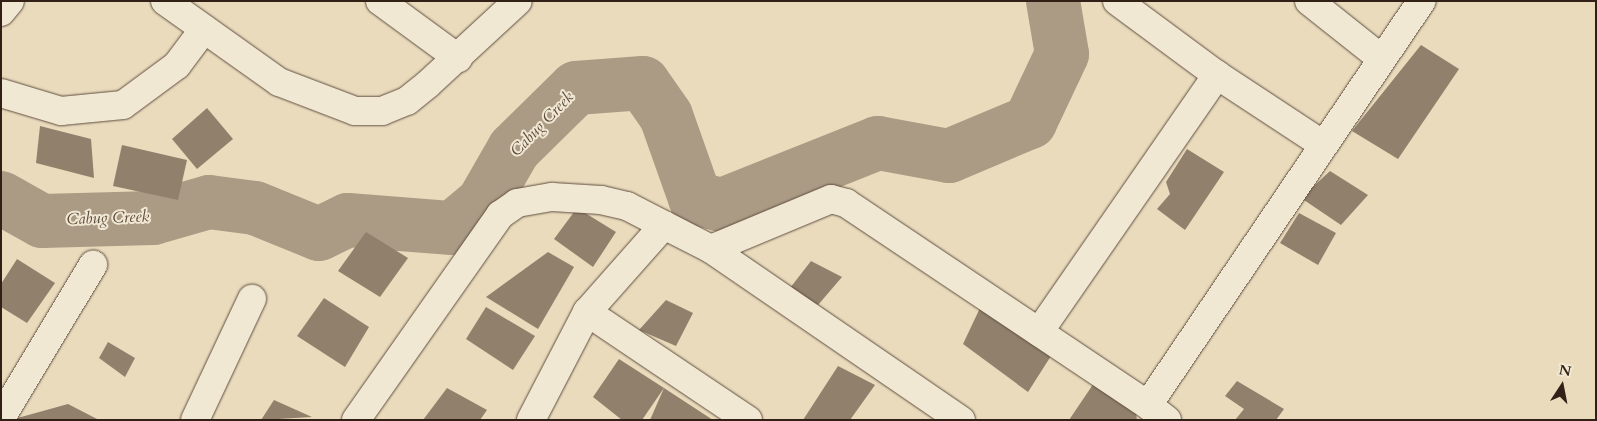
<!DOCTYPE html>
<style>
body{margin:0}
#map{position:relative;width:1597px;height:421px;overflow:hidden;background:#e9dbbc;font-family:Cardo,serif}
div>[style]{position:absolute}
.river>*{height:54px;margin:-27px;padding:0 27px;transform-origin:27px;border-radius:27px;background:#ab9b84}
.building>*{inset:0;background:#91816c}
.roads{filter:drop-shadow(0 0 1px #604e40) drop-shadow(0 0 1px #604e40)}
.street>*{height:28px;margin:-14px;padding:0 14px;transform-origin:14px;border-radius:14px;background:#f1e8d3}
.secondary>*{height:28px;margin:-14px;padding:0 14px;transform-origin:14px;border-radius:14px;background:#f1e8d3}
span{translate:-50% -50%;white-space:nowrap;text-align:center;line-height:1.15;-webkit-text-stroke:4px #f1e8d3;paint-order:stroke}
.water-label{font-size:16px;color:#5c4a3c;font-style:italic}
.frame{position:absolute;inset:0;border:2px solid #321f16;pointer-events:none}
.north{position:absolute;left:1537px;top:361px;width:50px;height:50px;-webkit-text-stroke:4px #f1e8d3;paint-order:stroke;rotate:11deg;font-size:14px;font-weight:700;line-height:20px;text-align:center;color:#321f16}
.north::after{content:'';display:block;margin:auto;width:18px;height:22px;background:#321f16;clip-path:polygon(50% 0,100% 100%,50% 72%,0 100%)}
</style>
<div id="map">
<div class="river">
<div style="left:1px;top:198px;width:47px;rotate:29.3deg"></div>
<div style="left:42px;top:221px;width:111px;rotate:-1.5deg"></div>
<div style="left:153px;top:218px;width:58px;rotate:-15.9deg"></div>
<div style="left:209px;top:202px;width:46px;rotate:7.4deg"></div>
<div style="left:255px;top:208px;width:69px;rotate:22.1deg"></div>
<div style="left:319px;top:234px;width:32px;rotate:-26deg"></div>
<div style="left:348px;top:220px;width:105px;rotate:4.4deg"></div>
<div style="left:453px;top:228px;width:39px;rotate:-40deg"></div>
<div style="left:483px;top:203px;width:62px;rotate:-60.1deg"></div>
<div style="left:514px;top:149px;width:87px;rotate:-44.5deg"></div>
<div style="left:576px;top:88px;width:67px;rotate:-4.3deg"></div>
<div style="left:643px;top:83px;width:40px;rotate:55.1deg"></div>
<div style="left:666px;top:116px;width:87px;rotate:70.5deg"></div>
<div style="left:695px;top:198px;width:28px;rotate:15deg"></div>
<div style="left:722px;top:205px;width:168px;rotate:-21.7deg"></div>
<div style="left:878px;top:143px;width:72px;rotate:10.4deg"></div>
<div style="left:949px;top:156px;width:88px;rotate:-22.8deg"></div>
<div style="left:1030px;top:122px;width:75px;rotate:-64.8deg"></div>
<div style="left:1062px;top:54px;width:54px;rotate:-99.6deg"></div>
</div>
<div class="building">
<div style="clip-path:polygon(1421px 45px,1459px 69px,1398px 159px,1352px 131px)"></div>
<div style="clip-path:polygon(207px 108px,233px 139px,197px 169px,172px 139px)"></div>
<div style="clip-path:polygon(40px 126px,91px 139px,94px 178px,36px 163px)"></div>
<div style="clip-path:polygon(122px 145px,187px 160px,178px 200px,113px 186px)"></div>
<div style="clip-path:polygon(1187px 149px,1224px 172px,1185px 230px,1157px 209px,1170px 194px,1166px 182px)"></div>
<div style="clip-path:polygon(1330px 171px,1368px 195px,1341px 225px,1301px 198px)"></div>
<div style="clip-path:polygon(577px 208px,616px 232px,593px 267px,554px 239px)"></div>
<div style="clip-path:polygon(1299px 213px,1336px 233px,1318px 265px,1280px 243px)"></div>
<div style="clip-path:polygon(366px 232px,408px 258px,380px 297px,338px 271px)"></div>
<div style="clip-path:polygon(548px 252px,574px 267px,538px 329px,486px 297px)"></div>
<div style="clip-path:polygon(17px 259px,55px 283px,27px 323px,1px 307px,1px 284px)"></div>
<div style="clip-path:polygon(811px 261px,842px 277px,818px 305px,790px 288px)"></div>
<div style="clip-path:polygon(324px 298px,369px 327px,345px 367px,297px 336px)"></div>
<div style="clip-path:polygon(666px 300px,693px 313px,676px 346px,639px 330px)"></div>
<div style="clip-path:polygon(486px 307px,535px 336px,513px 370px,466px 339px)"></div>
<div style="clip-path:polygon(980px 308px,1051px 356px,1028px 392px,963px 344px)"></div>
<div style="clip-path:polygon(108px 342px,135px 358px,125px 377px,99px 358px)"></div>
<div style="clip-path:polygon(619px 359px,664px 388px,713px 420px,650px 420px,664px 388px,642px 420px,622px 420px,593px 397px)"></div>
<div style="clip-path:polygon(838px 366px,875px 385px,850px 420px,803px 420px)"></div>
<div style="clip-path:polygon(1237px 381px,1284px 409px,1276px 420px,1235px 420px,1244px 409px,1225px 396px)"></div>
<div style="clip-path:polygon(1094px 383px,1136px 414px,1137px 420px,1069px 420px)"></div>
<div style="clip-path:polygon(447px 388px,487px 410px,480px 420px,423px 420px)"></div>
<div style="clip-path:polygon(274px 400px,312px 417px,261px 420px)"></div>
<div style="clip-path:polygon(68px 404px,99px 420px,14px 420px,14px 419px)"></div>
</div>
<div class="roads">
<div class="street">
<div style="left:165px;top:1px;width:140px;rotate:35.4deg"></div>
<div style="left:279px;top:82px;width:81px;rotate:20.9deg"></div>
<div style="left:355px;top:111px;width:27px"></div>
<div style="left:382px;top:111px;width:27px;rotate:-22deg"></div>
<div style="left:407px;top:101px;width:27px;rotate:-39deg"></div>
<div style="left:428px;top:84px;width:122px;rotate:-42.7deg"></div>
<div style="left:380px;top:1px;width:97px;rotate:36.2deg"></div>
<div style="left:1117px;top:1px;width:124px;rotate:36.5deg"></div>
<div style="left:1309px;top:1px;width:93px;rotate:38.5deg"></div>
<div style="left:1px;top:12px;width:14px;rotate:-51deg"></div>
<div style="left:1px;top:93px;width:63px;rotate:16.7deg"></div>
<div style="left:61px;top:111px;width:62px;rotate:-5.5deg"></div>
<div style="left:123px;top:105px;width:67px;rotate:-36.5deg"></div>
<div style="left:177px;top:65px;width:45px;rotate:-53.1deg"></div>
<div style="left:711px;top:249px;width:303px;rotate:34.4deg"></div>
<div style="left:587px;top:312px;width:194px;rotate:33.9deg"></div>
<div style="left:1039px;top:332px;width:313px;rotate:-55.3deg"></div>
<div style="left:1217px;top:75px;width:126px;rotate:33.3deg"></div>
<div style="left:1px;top:418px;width:179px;rotate:-59deg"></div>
<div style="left:195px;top:420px;width:134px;rotate:-64.8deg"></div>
<div style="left:356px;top:420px;width:251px;rotate:-54.9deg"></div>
<div style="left:500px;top:215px;width:21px;rotate:-35deg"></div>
<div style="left:517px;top:203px;width:36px;rotate:-10deg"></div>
<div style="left:552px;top:197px;width:49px;rotate:3.5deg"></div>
<div style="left:601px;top:200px;width:27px;rotate:13deg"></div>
<div style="left:627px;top:206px;width:42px;rotate:27.2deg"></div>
<div style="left:531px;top:420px;width:122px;rotate:-62.6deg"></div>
<div style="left:587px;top:312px;width:116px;rotate:-48.5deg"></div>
<div style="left:664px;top:225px;width:53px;rotate:27.1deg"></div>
<div style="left:711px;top:249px;width:130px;rotate:-22.6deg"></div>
<div style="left:831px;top:199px;width:16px;rotate:15deg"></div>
<div style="left:846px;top:203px;width:363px;rotate:33.8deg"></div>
</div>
<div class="secondary">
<div style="left:1167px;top:420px;width:24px;rotate:-142deg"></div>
<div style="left:1148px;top:405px;width:488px;rotate:-55.9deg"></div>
</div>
</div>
<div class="water-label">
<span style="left:542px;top:124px;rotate:-46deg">Cabug Creek</span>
<span style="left:108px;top:218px;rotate:-2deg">Cabug Creek</span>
</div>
<div class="frame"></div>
<div class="north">N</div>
</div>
